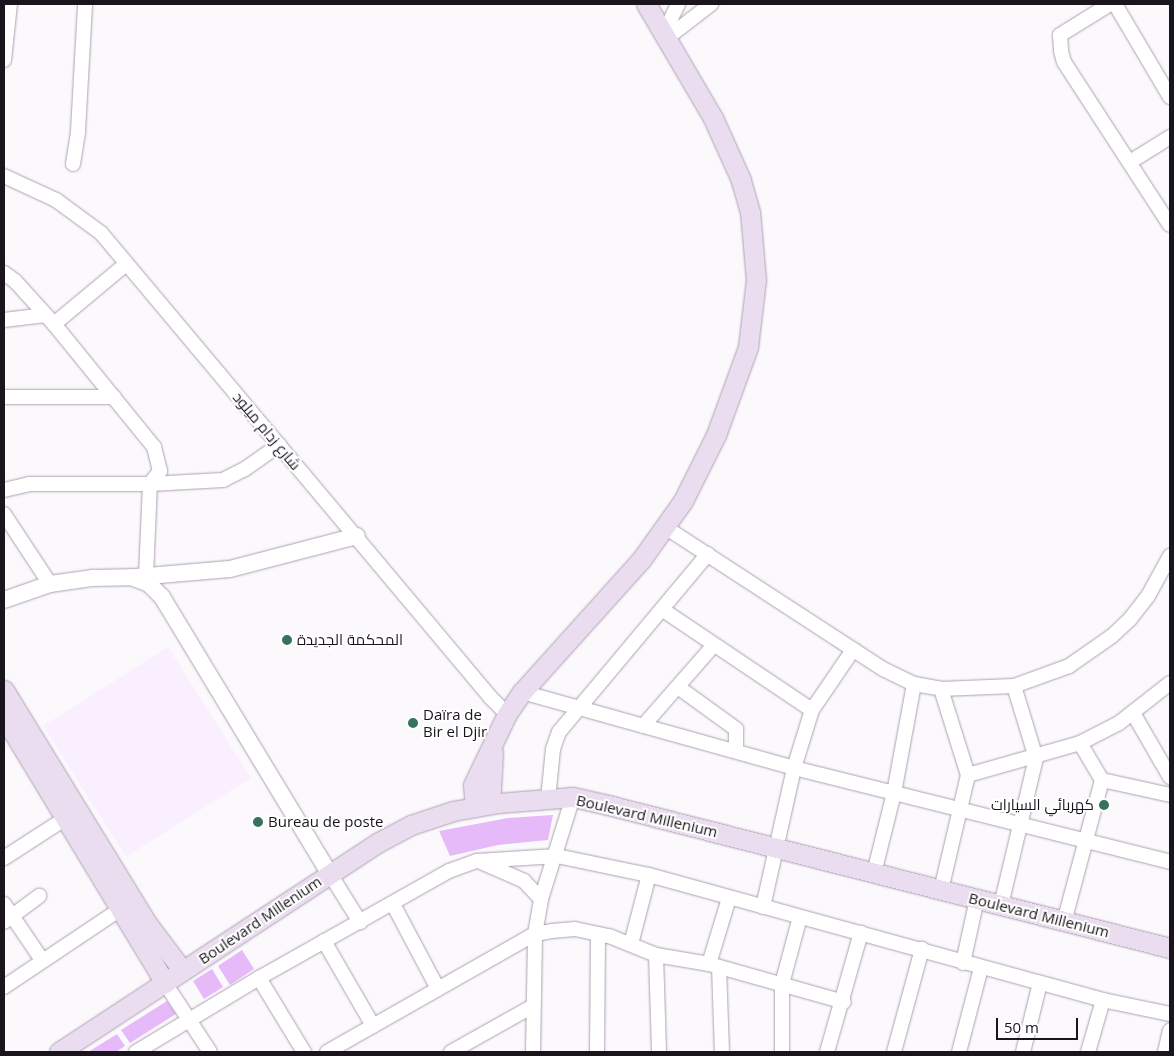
<!DOCTYPE html>
<meta charset="utf-8">
<style>
body{margin:0}
#map{position:relative;width:1174px;height:1056px;overflow:hidden;background:#fcf9fd;font-family:"Open Sans",Cairo,sans-serif}
div>[style]{position:absolute}
.built>*{inset:0;background:#faeffe}
.green>*{inset:0;background:#e6baf8}
.roads{filter:drop-shadow(0 0 1px #ada0b2) drop-shadow(0 0 1px #ada0b2)}
.minor>*{height:14px;margin:-7px;padding:0 7px;transform-origin:7px;border-radius:7px;background:#fff}
.tertiary>*{height:16px;margin:-8px;padding:0 8px;transform-origin:8px;border-radius:8px;background:#fff}
.secondary>*{height:19px;margin:-9.5px;padding:0 9.5px;transform-origin:9.5px;border-radius:9.5px;background:#eaddef}
.dots>*{width:14px;height:14px;translate:-50% -50%;box-sizing:border-box;border:2px solid #fff;border-radius:50%}
span{translate:-50% -50%;white-space:nowrap;text-align:center;line-height:1.15;-webkit-text-stroke:4px #fff;paint-order:stroke}
.street-label{font-size:15px;color:#1a151c}
.poi-label{font-size:15px;color:#1a151c}
.left{translate:0 -50%;text-align:left}
.right{translate:-100% -50%;text-align:right}
.frame{position:absolute;inset:0;border:5px solid #1a151c;pointer-events:none}
.scale{position:absolute;left:996px;top:1018px;width:82px;height:22px;box-sizing:border-box;border:2px solid #1a151c;border-top:0;padding-left:6px;font-size:15px;line-height:18px;white-space:nowrap;color:#1a151c;-webkit-text-stroke:4px #fff;paint-order:stroke}
</style>
<div id="map">
<div class="built">
<div style="clip-path:polygon(168px 647px,251px 778px,126px 857px,43px 726px)"></div>
</div>
<div class="green">
<div style="clip-path:polygon(553px 815px,548px 840px,498px 845px,450px 856px,439px 831px,508px 818px)"></div>
<div style="clip-path:polygon(242px 950px,254px 969px,230px 985px,218px 966px)"></div>
<div style="clip-path:polygon(212px 969px,223px 987px,204px 999px,193px 981px)"></div>
<div style="clip-path:polygon(167px 1001px,176px 1014px,130px 1043px,121px 1030px)"></div>
<div style="clip-path:polygon(117px 1034px,125px 1046px,116px 1052px,88px 1052px)"></div>
</div>
<div class="roads">
<div class="minor">
<div style="left:1110px;top:4px;width:59px;rotate:148.2deg"></div>
<div style="left:1060px;top:35px;width:16px;rotate:86deg"></div>
<div style="left:1061px;top:51px;width:11px;rotate:75deg"></div>
<div style="left:1064px;top:62px;width:194px;rotate:57deg"></div>
<div style="left:1115px;top:4px;width:108px;rotate:59.4deg"></div>
<div style="left:664px;top:33px;width:32px;rotate:-64deg"></div>
<div style="left:667px;top:38px;width:56px;rotate:-37.7deg"></div>
<div style="left:4px;top:60px;width:56px;rotate:-83.9deg"></div>
<div style="left:1130px;top:162px;width:47px;rotate:-32deg"></div>
<div style="left:73px;top:164px;width:33px;rotate:-81deg"></div>
<div style="left:78px;top:131px;width:127px;rotate:-86.8deg"></div>
<div style="left:4px;top:176px;width:57px;rotate:24.8deg"></div>
<div style="left:56px;top:200px;width:56px;rotate:36.3deg"></div>
<div style="left:101px;top:233px;width:605px;rotate:50.02deg"></div>
<div style="left:490px;top:697px;width:24px;rotate:45deg"></div>
<div style="left:4px;top:273px;width:14px;rotate:36deg"></div>
<div style="left:15px;top:281px;width:58px;rotate:47.8deg"></div>
<div style="left:54px;top:324px;width:159px;rotate:50.9deg"></div>
<div style="left:154px;top:447px;width:25px;rotate:76deg"></div>
<div style="left:160px;top:471px;width:16px;rotate:128deg"></div>
<div style="left:150px;top:484px;width:93px;rotate:92.5deg"></div>
<div style="left:4px;top:320px;width:42px;rotate:-6.8deg"></div>
<div style="left:54px;top:324px;width:94px;rotate:-39.8deg"></div>
<div style="left:4px;top:397px;width:110px"></div>
<div style="left:4px;top:490px;width:26px;rotate:-13deg"></div>
<div style="left:29px;top:484px;width:121px"></div>
<div style="left:150px;top:484px;width:73px;rotate:-3.1deg"></div>
<div style="left:223px;top:480px;width:25px;rotate:-27deg"></div>
<div style="left:245px;top:469px;width:42px;rotate:-35.2deg"></div>
<div style="left:4px;top:514px;width:84px;rotate:56.7deg"></div>
<div style="left:665px;top:527px;width:260px;rotate:33.1deg"></div>
<div style="left:883px;top:669px;width:34px;rotate:26deg"></div>
<div style="left:914px;top:684px;width:27px;rotate:10deg"></div>
<div style="left:941px;top:689px;width:73px;rotate:-2.4deg"></div>
<div style="left:1014px;top:686px;width:59px;rotate:-20deg"></div>
<div style="left:1069px;top:666px;width:52px;rotate:-34.9deg"></div>
<div style="left:1112px;top:636px;width:25px;rotate:-43deg"></div>
<div style="left:1130px;top:619px;width:29px;rotate:-52deg"></div>
<div style="left:1148px;top:596px;width:46px;rotate:-61.2deg"></div>
<div style="left:663px;top:610px;width:179px;rotate:33.9deg"></div>
<div style="left:678px;top:687px;width:72px;rotate:35.9deg"></div>
<div style="left:736px;top:729px;width:22px;rotate:90deg"></div>
<div style="left:941px;top:689px;width:90px;rotate:72.6deg"></div>
<div style="left:968px;top:775px;width:118px;rotate:103.2deg"></div>
<div style="left:522px;top:692px;width:282px;rotate:15.6deg"></div>
<div style="left:794px;top:768px;width:388px;rotate:14deg"></div>
<div style="left:1133px;top:713px;width:74px;rotate:60deg"></div>
<div style="left:643px;top:726px;width:108px;rotate:-48.8deg"></div>
<div style="left:1080px;top:743px;width:43px;rotate:59.3deg"></div>
<div style="left:968px;top:775px;width:116px;rotate:-15.9deg"></div>
<div style="left:1080px;top:743px;width:44px;rotate:-27.1deg"></div>
<div style="left:1119px;top:723px;width:65px;rotate:-38.1deg"></div>
<div style="left:548px;top:799px;width:50px;rotate:-84.3deg"></div>
<div style="left:553px;top:749px;width:18px;rotate:-71deg"></div>
<div style="left:559px;top:732px;width:232px;rotate:-50.1deg"></div>
<div style="left:4px;top:858px;width:74px;rotate:-32.8deg"></div>
<div style="left:481px;top:862px;width:47px;rotate:23.8deg"></div>
<div style="left:524px;top:881px;width:25px;rotate:47deg"></div>
<div style="left:874px;top:873px;width:82px;rotate:-76deg"></div>
<div style="left:894px;top:793px;width:111px;rotate:-79.6deg"></div>
<div style="left:330px;top:874px;width:57px;rotate:58deg"></div>
<div style="left:4px;top:904px;width:68px;rotate:55.8deg"></div>
<div style="left:393px;top:904px;width:96px;rotate:62.1deg"></div>
<div style="left:1001px;top:905px;width:151px;rotate:-76.6deg"></div>
<div style="left:1036px;top:758px;width:75px;rotate:-107deg"></div>
<div style="left:763px;top:907px;width:142px;rotate:-77.4deg"></div>
<div style="left:794px;top:768px;width:61px;rotate:-72.8deg"></div>
<div style="left:812px;top:710px;width:73px;rotate:-55.7deg"></div>
<div style="left:4px;top:922px;width:44px;rotate:-36.6deg"></div>
<div style="left:1064px;top:922px;width:147px;rotate:-75deg"></div>
<div style="left:1102px;top:780px;width:70px;rotate:12.4deg"></div>
<div style="left:324px;top:941px;width:98px;rotate:60deg"></div>
<div style="left:631px;top:944px;width:71px;rotate:-75.4deg"></div>
<div style="left:656px;top:955px;width:97px;rotate:88.2deg"></div>
<div style="left:963px;top:963px;width:66px;rotate:-77.7deg"></div>
<div style="left:709px;top:964px;width:69px;rotate:-73.1deg"></div>
<div style="left:719px;top:967px;width:85px;rotate:88deg"></div>
<div style="left:259px;top:978px;width:87px;rotate:58.7deg"></div>
<div style="left:165px;top:983px;width:82px;rotate:56.9deg"></div>
<div style="left:4px;top:987px;width:142px;rotate:-33.8deg"></div>
<div style="left:136px;top:1052px;width:144px;rotate:-31deg"></div>
<div style="left:259px;top:978px;width:218px;rotate:-29.4deg"></div>
<div style="left:449px;top:871px;width:30px;rotate:-20deg"></div>
<div style="left:477px;top:861px;width:80px;rotate:-3.6deg"></div>
<div style="left:557px;top:856px;width:94px;rotate:11.7deg"></div>
<div style="left:649px;top:875px;width:471px;rotate:15.4deg"></div>
<div style="left:1103px;top:1000px;width:68px;rotate:11.8deg"></div>
<div style="left:327px;top:1052px;width:239px;rotate:-29.6deg"></div>
<div style="left:535px;top:934px;width:17px;rotate:-10deg"></div>
<div style="left:552px;top:931px;width:23px;rotate:-5deg"></div>
<div style="left:575px;top:929px;width:35px;rotate:12deg"></div>
<div style="left:609px;top:936px;width:51px;rotate:22deg"></div>
<div style="left:656px;top:955px;width:54px;rotate:9.6deg"></div>
<div style="left:709px;top:964px;width:140px;rotate:15.7deg"></div>
<div style="left:451px;top:1052px;width:94px;rotate:-29.3deg"></div>
<div style="left:533px;top:1052px;width:118px;rotate:-89deg"></div>
<div style="left:535px;top:934px;width:36px;rotate:-80deg"></div>
<div style="left:541px;top:899px;width:107px;rotate:-72.6deg"></div>
<div style="left:597px;top:1052px;width:118px;rotate:-89.5deg"></div>
<div style="left:782px;top:1052px;width:68px;rotate:-90deg"></div>
<div style="left:782px;top:984px;width:69px;rotate:-75deg"></div>
<div style="left:827px;top:1052px;width:124px;rotate:-74.1deg"></div>
<div style="left:894px;top:1052px;width:107px;rotate:-74.8deg"></div>
<div style="left:959px;top:1052px;width:87px;rotate:-75.3deg"></div>
<div style="left:1023px;top:1052px;width:71px;rotate:-76.2deg"></div>
<div style="left:1088px;top:1052px;width:54px;rotate:-73.9deg"></div>
<div style="left:1165px;top:1052px;width:22px;rotate:-77deg"></div>
</div>
<div class="tertiary">
<div style="left:136px;top:577px;width:94px;rotate:-4.9deg"></div>
<div style="left:230px;top:569px;width:131px;rotate:-14.6deg"></div>
<div style="left:4px;top:600px;width:49px;rotate:-19.2deg"></div>
<div style="left:50px;top:584px;width:42px;rotate:-8.1deg"></div>
<div style="left:92px;top:578px;width:39px;rotate:-1deg"></div>
<div style="left:131px;top:577px;width:19px;rotate:21deg"></div>
<div style="left:149px;top:584px;width:18px;rotate:45deg"></div>
<div style="left:162px;top:597px;width:324px;rotate:58.8deg"></div>
</div>
<div class="secondary">
<div style="left:4px;top:690px;width:272px;rotate:58.5deg"></div>
<div style="left:146px;top:922px;width:61px;rotate:52.9deg"></div>
<div style="left:4px;top:717px;width:311px;rotate:58.8deg"></div>
<div style="left:483px;top:805px;width:17px;rotate:-62deg"></div>
<div style="left:491px;top:790px;width:38px;rotate:-87deg"></div>
<div style="left:475px;top:807px;width:22px;rotate:-95deg"></div>
<div style="left:473px;top:785px;width:79px;rotate:-64.4deg"></div>
<div style="left:507px;top:714px;width:27px;rotate:-56deg"></div>
<div style="left:522px;top:692px;width:178px;rotate:-48deg"></div>
<div style="left:641px;top:560px;width:72px;rotate:-54.6deg"></div>
<div style="left:683px;top:501px;width:74px;rotate:-63.4deg"></div>
<div style="left:716px;top:435px;width:94px;rotate:-70deg"></div>
<div style="left:748px;top:347px;width:67px;rotate:-83.2deg"></div>
<div style="left:756px;top:280px;width:68px;rotate:-95deg"></div>
<div style="left:750px;top:212px;width:33px;rotate:-106deg"></div>
<div style="left:741px;top:180px;width:68px;rotate:-114.3deg"></div>
<div style="left:713px;top:118px;width:132px;rotate:-120.4deg"></div>
<div style="left:59px;top:1052px;width:383px;rotate:-33.3deg"></div>
<div style="left:379px;top:842px;width:36px;rotate:-28deg"></div>
<div style="left:411px;top:825px;width:44px;rotate:-18.4deg"></div>
<div style="left:453px;top:811px;width:46px;rotate:-10.1deg"></div>
<div style="left:498px;top:803px;width:75px;rotate:-4.6deg"></div>
<div style="left:573px;top:797px;width:36px;rotate:13deg"></div>
<div style="left:608px;top:805px;width:580px;rotate:14.28deg"></div>
</div>
</div>
<div class="dots">
<div style="left:287px;top:640px;background:#36725c"></div>
<div style="left:413px;top:723px;background:#36725c"></div>
<div style="left:1104px;top:805px;background:#36725c"></div>
<div style="left:258px;top:822px;background:#36725c"></div>
</div>
<div class="street-label">
<span style="left:267px;top:431px;rotate:50deg">شارع زدام ميلود</span>
<span style="left:647px;top:816px;rotate:13deg">Boulevard Millenium</span>
<span style="left:1039px;top:915px;rotate:14deg">Boulevard Millenium</span>
<span style="left:260px;top:920px;rotate:-34deg">Boulevard Millenium</span>
</div>
<div class="poi-label">
<span class="left" style="left:297px;top:640px">المحكمة الجديدة</span>
<span class="left" style="left:423px;top:723px">Daïra de<br>Bir el Djir</span>
<span class="right" style="left:1094px;top:805px">كهربائي السيارات</span>
<span class="left" style="left:268px;top:822px">Bureau de poste</span>
</div>
<div class="frame"></div>
<div class="scale">50 m</div>
</div>
